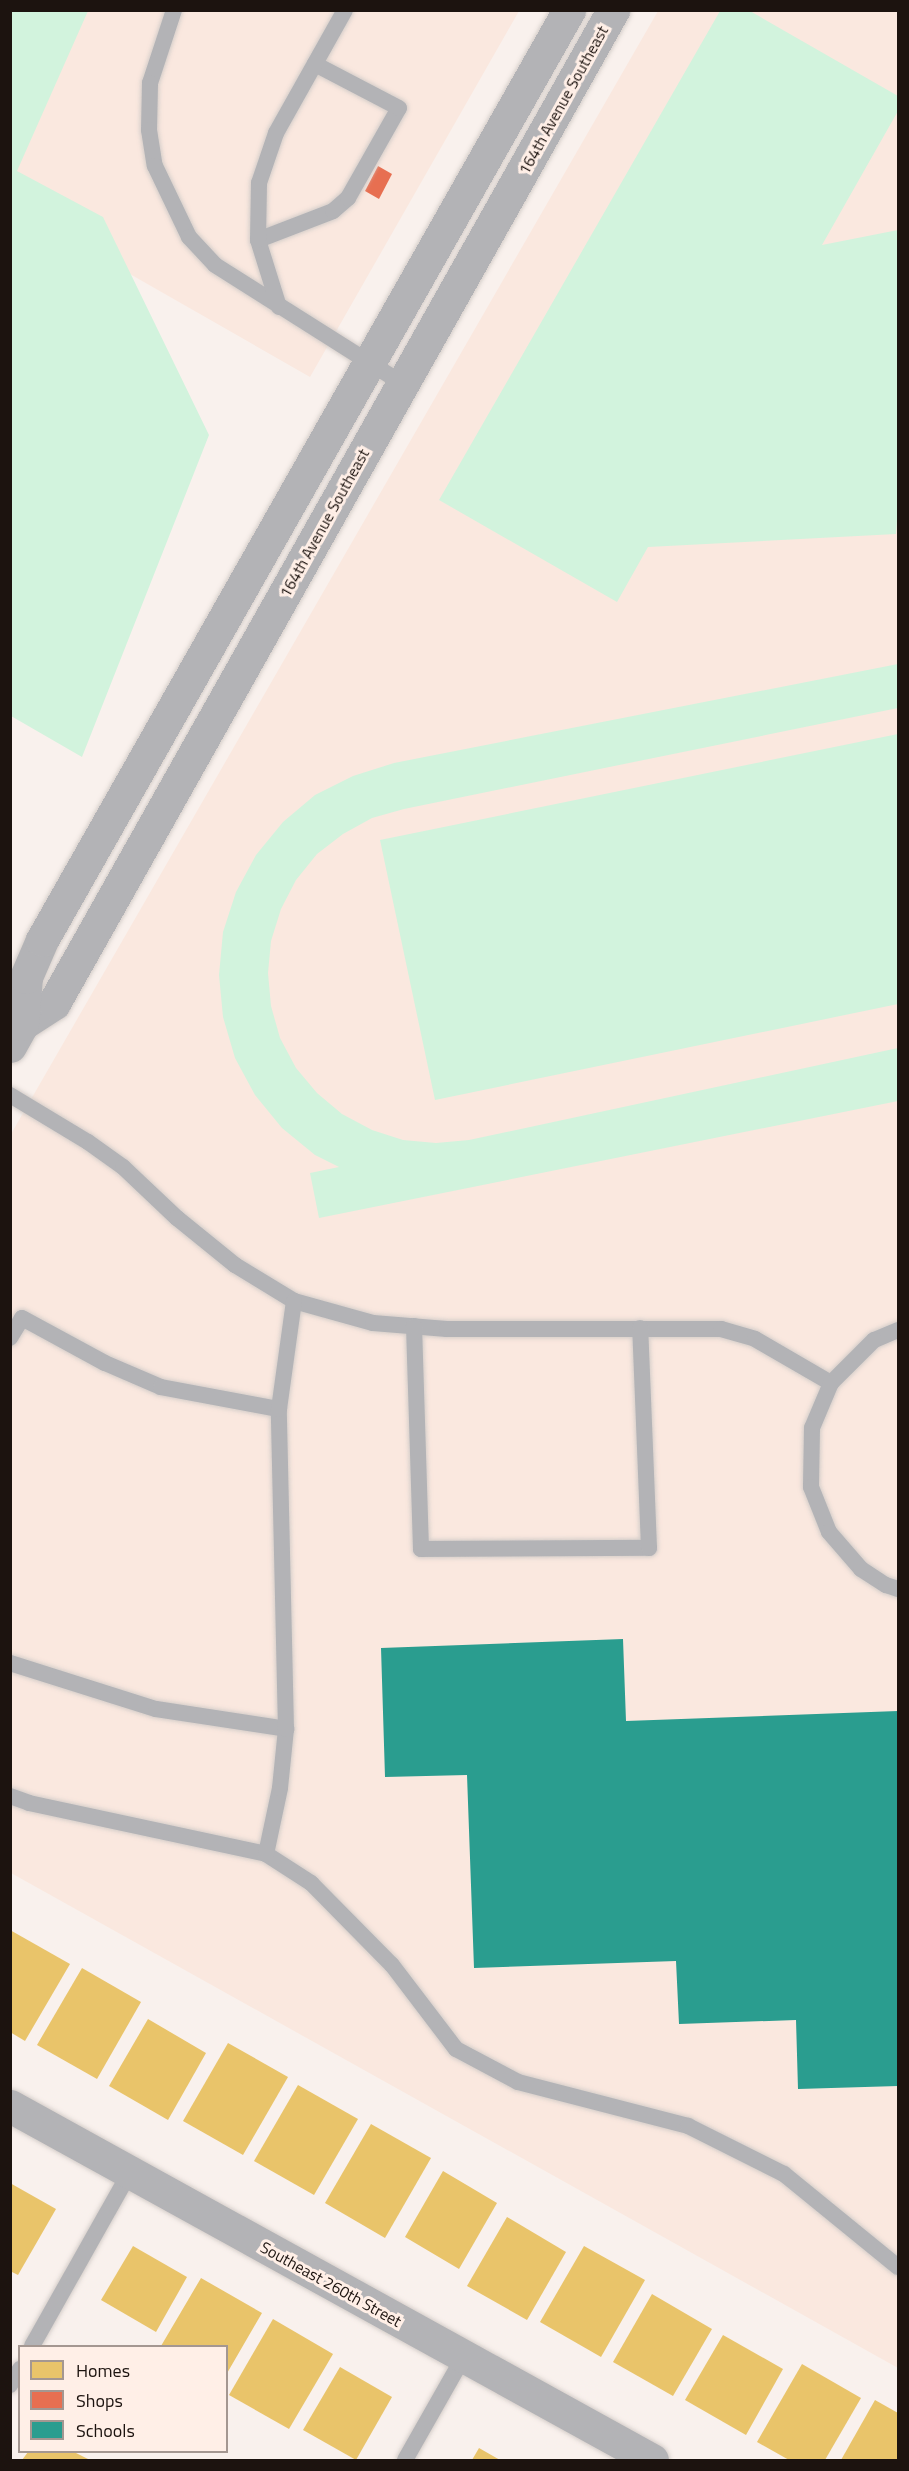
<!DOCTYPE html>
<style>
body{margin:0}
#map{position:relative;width:909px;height:2471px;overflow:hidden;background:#f9f1ed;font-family:"Titillium Web",sans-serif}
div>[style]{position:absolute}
.built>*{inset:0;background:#fae8df}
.green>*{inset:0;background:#d2f3dd}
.homes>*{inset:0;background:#e9c46a}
.shops>*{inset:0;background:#e76f51}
.schools>*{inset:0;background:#2a9d8f}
.roads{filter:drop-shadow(0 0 2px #d5ceca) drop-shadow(0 0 2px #d5ceca)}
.service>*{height:16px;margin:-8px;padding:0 8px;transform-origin:8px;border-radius:8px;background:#b3b3b6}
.minor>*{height:33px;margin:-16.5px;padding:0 16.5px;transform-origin:16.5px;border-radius:16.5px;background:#b3b3b6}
.tertiary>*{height:33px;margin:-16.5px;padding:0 16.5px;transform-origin:16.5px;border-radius:16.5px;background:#b3b3b6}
span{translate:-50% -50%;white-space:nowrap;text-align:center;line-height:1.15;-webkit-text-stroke:6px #ffefe7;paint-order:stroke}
.street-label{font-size:16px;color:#1c130f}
.frame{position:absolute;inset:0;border:12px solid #1c130f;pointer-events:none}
.legend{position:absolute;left:18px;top:2345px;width:210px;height:108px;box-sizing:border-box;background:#ffefe7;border:2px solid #a49791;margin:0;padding:8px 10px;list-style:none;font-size:18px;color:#1c130f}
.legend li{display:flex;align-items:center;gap:12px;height:30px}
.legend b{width:30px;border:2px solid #a49791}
</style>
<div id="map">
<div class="built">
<div style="clip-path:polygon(66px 11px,519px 11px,310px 377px,11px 206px,11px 107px)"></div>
<div style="clip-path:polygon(658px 11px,898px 11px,898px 2368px,11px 1873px,11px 1134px)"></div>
</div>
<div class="green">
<div style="clip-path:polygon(11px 10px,88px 11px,17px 171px,103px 217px,209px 435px,82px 757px,11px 716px)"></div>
<div style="clip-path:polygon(720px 11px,750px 11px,898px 96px,898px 111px,822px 245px,898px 230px,898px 508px,896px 534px,648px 547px,617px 602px,439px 500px)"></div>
<div style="clip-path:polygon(898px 664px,898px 708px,404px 809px,372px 818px,343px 834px,317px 854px,296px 880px,281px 909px,271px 941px,268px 973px,271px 1006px,280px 1038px,296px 1068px,317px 1093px,342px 1114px,372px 1130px,403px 1140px,436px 1143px,469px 1140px,898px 1048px,898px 1101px,319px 1218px,310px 1173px,339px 1167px,315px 1155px,282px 1128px,255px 1095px,235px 1058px,223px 1017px,219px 975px,223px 932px,236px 892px,256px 855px,283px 822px,315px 795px,353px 776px,394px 763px)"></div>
<div style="clip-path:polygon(898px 734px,898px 1004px,435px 1100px,380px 840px)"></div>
</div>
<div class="homes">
<div style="clip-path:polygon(10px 1930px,70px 1964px,25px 2041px,10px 2032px)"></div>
<div style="clip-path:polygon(82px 1968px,141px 2002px,97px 2079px,37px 2045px)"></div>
<div style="clip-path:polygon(148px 2019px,206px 2053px,168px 2120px,109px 2086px)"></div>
<div style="clip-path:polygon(228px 2043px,288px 2077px,243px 2155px,183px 2121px)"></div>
<div style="clip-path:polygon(298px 2085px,358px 2119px,314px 2195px,254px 2161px)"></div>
<div style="clip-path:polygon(371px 2124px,431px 2158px,385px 2238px,325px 2203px)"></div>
<div style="clip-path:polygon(443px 2171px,497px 2203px,459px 2269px,405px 2237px)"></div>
<div style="clip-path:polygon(10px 2183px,56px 2209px,18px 2275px,10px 2271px)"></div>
<div style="clip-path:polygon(507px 2217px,566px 2252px,527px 2320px,467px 2286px)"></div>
<div style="clip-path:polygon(133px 2246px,187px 2277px,156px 2332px,101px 2300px)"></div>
<div style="clip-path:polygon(584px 2246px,645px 2280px,601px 2357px,540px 2322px)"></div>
<div style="clip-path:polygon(201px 2278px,262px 2313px,226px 2375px,226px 2346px,161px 2346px)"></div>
<div style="clip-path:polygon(652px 2294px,712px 2329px,673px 2396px,613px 2362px)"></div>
<div style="clip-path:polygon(273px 2319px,333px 2354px,289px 2429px,229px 2395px)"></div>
<div style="clip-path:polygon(723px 2335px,783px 2369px,746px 2435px,685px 2400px)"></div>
<div style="clip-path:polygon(802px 2364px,861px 2398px,825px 2460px,789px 2460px,757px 2442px)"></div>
<div style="clip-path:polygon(340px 2367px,392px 2397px,356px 2460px,303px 2430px)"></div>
<div style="clip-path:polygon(875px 2400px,898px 2413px,898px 2460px,841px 2460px)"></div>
<div style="clip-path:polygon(479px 2448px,500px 2460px,472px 2460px)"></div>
<div style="clip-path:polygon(28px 2452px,74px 2452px,90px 2460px,22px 2460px)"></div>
</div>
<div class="shops">
<div style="clip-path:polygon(378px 166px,392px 174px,379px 199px,365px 191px)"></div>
</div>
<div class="schools">
<div style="clip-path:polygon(623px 1639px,626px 1721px,898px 1711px,898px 2086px,798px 2089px,796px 2020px,679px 2024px,676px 1961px,474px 1968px,467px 1775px,385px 1777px,381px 1648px)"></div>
</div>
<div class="roads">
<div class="service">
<div style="left:174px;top:10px;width:77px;rotate:108.2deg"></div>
<div style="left:150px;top:83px;width:47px;rotate:91.2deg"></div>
<div style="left:149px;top:130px;width:36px;rotate:81deg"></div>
<div style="left:155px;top:166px;width:79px;rotate:64.4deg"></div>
<div style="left:189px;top:237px;width:38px;rotate:47deg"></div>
<div style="left:215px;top:265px;width:222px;rotate:32.3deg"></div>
<div style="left:258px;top:240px;width:80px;rotate:-21.1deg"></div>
<div style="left:333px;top:211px;width:20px;rotate:-41deg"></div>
<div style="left:348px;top:198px;width:103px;rotate:-60.5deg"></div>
<div style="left:399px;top:108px;width:95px;rotate:-152.4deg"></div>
<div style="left:279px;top:307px;width:70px;rotate:-107.4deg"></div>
<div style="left:258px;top:240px;width:57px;rotate:-89deg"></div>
<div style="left:259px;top:183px;width:53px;rotate:-71.2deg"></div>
<div style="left:276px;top:133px;width:141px;rotate:-60.7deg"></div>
<div style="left:10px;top:1095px;width:91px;rotate:31.1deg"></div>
<div style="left:88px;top:1142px;width:43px;rotate:35.5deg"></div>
<div style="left:123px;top:1167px;width:74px;rotate:43.4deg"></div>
<div style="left:177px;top:1218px;width:75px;rotate:39deg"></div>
<div style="left:235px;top:1265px;width:69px;rotate:31.4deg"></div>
<div style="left:294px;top:1301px;width:82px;rotate:15.6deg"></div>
<div style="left:373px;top:1323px;width:74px;rotate:4.6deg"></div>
<div style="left:447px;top:1329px;width:274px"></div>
<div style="left:721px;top:1329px;width:35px;rotate:16deg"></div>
<div style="left:755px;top:1339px;width:88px;rotate:30.1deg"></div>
<div style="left:414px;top:1326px;width:223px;rotate:88.2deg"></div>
<div style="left:421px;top:1549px;width:228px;rotate:-0.3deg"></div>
<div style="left:649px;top:1548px;width:220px;rotate:-92.3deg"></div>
<div style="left:898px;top:1330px;width:26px;rotate:157deg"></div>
<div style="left:874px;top:1340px;width:61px;rotate:135deg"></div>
<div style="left:831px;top:1383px;width:49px;rotate:112.9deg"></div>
<div style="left:812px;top:1428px;width:59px;rotate:91deg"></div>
<div style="left:811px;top:1487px;width:48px;rotate:68.2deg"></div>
<div style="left:829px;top:1532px;width:49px;rotate:49.1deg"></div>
<div style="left:861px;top:1569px;width:30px;rotate:33deg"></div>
<div style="left:886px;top:1585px;width:13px;rotate:18deg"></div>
<div style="left:10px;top:1338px;width:23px;rotate:-59deg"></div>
<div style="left:22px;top:1318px;width:94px;rotate:28.5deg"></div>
<div style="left:105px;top:1363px;width:61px;rotate:23.2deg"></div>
<div style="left:161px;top:1387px;width:120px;rotate:10.6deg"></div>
<div style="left:10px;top:1663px;width:153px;rotate:17.5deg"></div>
<div style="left:156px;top:1709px;width:132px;rotate:8.7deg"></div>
<div style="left:10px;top:1796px;width:20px;rotate:20deg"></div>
<div style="left:29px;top:1803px;width:242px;rotate:12.1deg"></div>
<div style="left:266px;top:1854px;width:54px;rotate:32.8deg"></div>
<div style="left:311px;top:1883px;width:115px;rotate:45.4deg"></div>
<div style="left:392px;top:1965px;width:106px;rotate:52.7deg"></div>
<div style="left:456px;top:2049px;width:70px;rotate:28deg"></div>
<div style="left:518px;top:2082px;width:176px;rotate:14.5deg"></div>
<div style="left:688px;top:2126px;width:107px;rotate:26.6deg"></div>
<div style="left:784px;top:2174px;width:147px;rotate:39.2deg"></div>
<div style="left:266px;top:1854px;width:67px;rotate:-78deg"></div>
<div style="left:280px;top:1788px;width:59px;rotate:-84.2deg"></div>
<div style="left:286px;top:1729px;width:320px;rotate:-91.3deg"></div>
<div style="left:279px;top:1409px;width:109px;rotate:-82.1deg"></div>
<div style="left:32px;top:2346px;width:200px;rotate:-60.6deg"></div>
<div style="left:10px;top:2385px;width:19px;rotate:-58deg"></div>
<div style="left:405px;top:2460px;width:117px;rotate:-60.4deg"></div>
</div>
<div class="minor">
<div style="left:10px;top:2106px;width:733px;rotate:28.87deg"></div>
</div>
<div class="tertiary">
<div style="left:22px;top:1024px;width:38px;rotate:-33deg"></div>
<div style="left:54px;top:1003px;width:1140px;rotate:-60.62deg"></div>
<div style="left:10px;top:1046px;width:25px;rotate:-61deg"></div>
<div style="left:22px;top:1024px;width:47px;rotate:-85.1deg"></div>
<div style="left:26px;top:977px;width:40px;rotate:-66.6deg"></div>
<div style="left:42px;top:940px;width:1069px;rotate:-60.46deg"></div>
</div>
</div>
<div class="street-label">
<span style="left:563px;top:100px;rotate:-61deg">164th Avenue Southeast</span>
<span style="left:324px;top:523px;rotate:-61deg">164th Avenue Southeast</span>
<span style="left:331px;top:2284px;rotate:29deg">Southeast 260th Street</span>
</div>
<div class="frame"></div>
<ul class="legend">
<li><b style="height:16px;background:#e9c46a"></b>Homes</li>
<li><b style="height:16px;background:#e76f51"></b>Shops</li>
<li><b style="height:16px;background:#2a9d8f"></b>Schools</li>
</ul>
</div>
